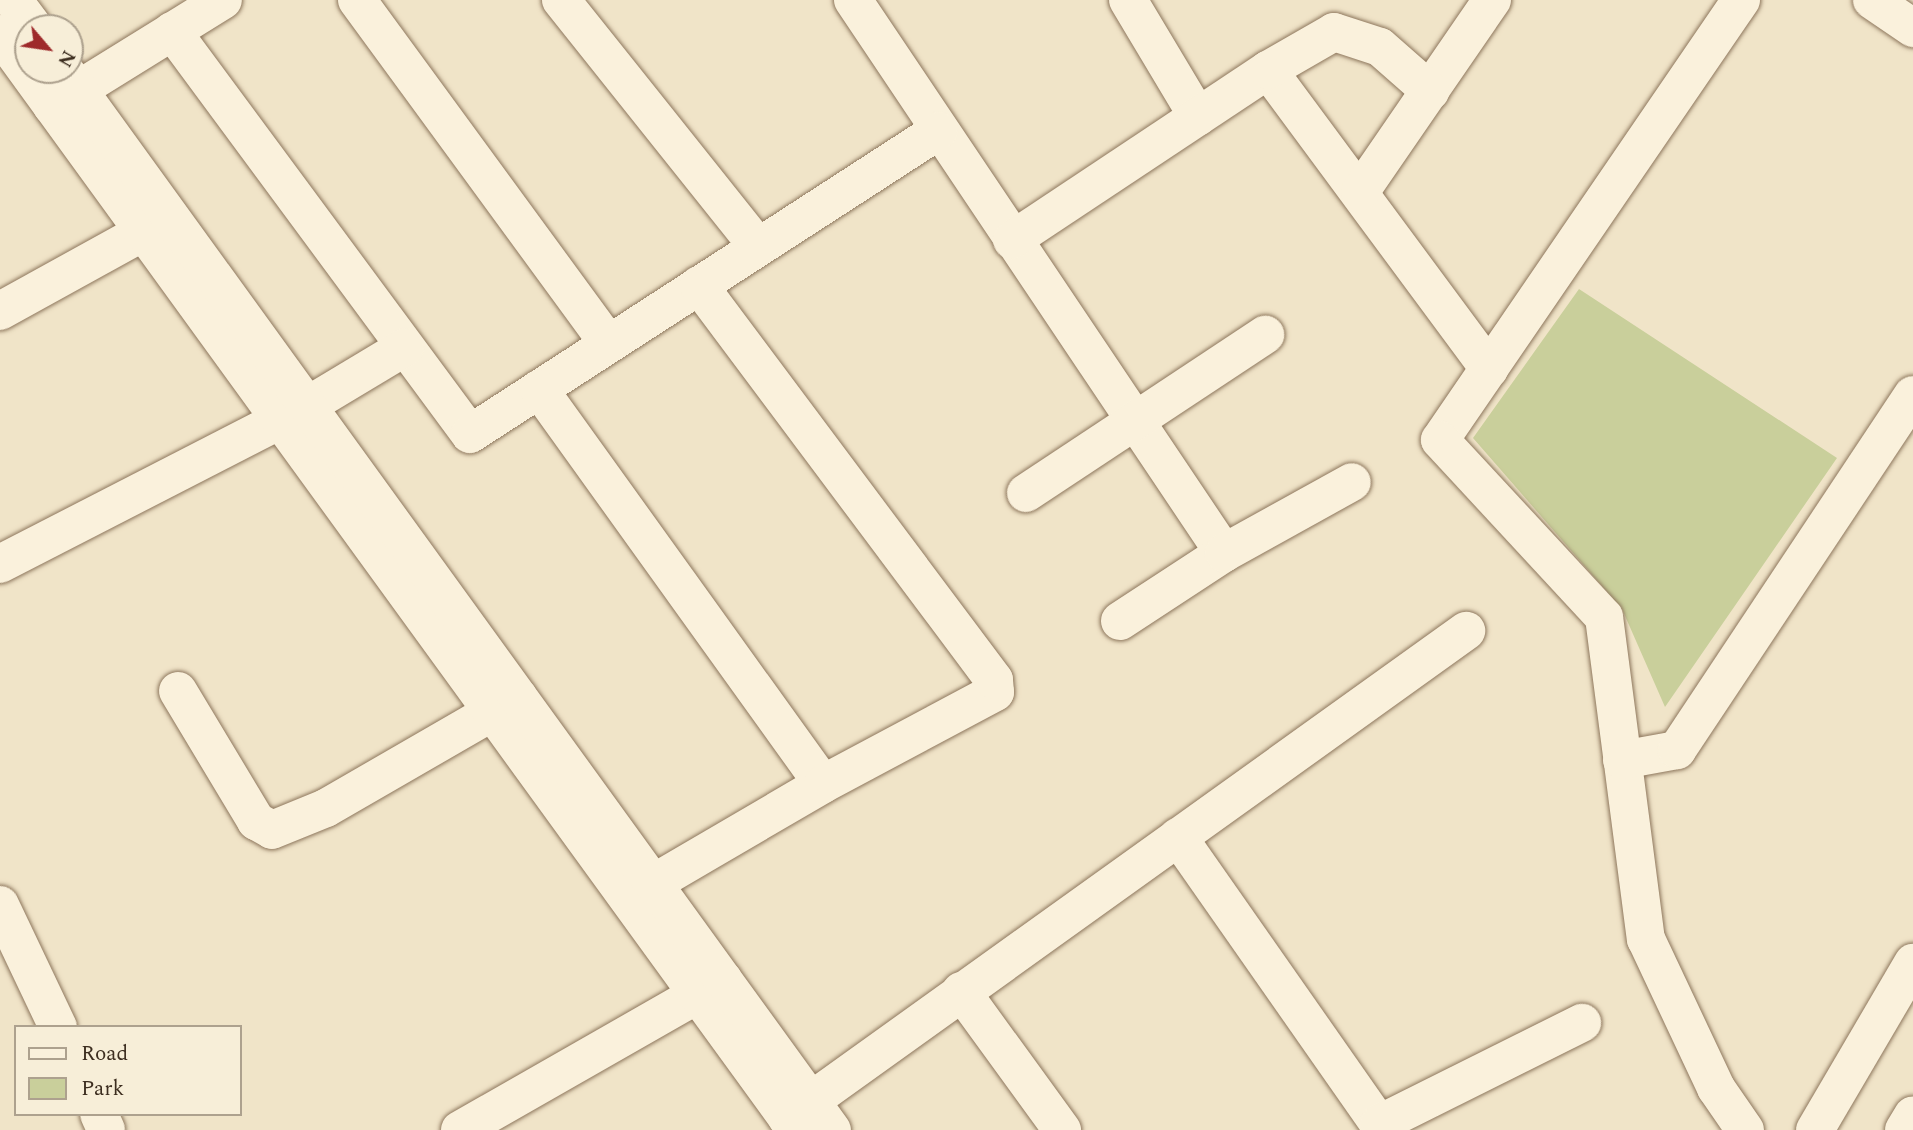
<!DOCTYPE html>
<style>
body{margin:0}
#map{position:relative;width:1913px;height:1130px;overflow:hidden;background:#f0e4c8;font-family:Spectral,serif}
div>[style]{position:absolute}
.green>*{inset:0;background:#c9cf9b}
.roads{filter:drop-shadow(0 0 2px #8d765c) drop-shadow(0 0 2px #8d765c)}
.street>*{height:38px;margin:-19px;padding:0 19px;transform-origin:19px;border-radius:19px;background:#faf1dc}
.secondary>*{height:38px;margin:-19px;padding:0 19px;transform-origin:19px;border-radius:19px;background:#faf1dc}
span{translate:-50% -50%;white-space:nowrap;text-align:center;line-height:1.15;-webkit-text-stroke:7px #f7eed8;paint-order:stroke}
.legend{position:absolute;left:14px;top:1025px;width:228px;height:91px;box-sizing:border-box;background:#f7eed8;border:2px solid #ada18e;margin:0;padding:9px 12px;list-style:none;font-size:21px;color:#3d2e20}
.legend li{display:flex;align-items:center;gap:14px;height:35px}
.legend b{width:35px;border:2px solid #ada18e}
.north{position:absolute;left:14px;top:14px;width:70px;height:70px;box-sizing:border-box;background:#f7eed8;border:2px solid #ada18e;border-radius:50%;rotate:119deg;font-size:19px;font-weight:700;line-height:28px;text-align:center;color:#3d2e20}
.north::after{content:'';display:block;margin:auto;width:24px;height:32px;background:#9e2a2b;clip-path:polygon(50% 0,100% 100%,50% 72%,0 100%)}
</style>
<div id="map">
<div class="green">
<div style="clip-path:polygon(1579px 289px,1837px 458px,1665px 707px,1622px 609px,1473px 438px)"></div>
</div>
<div class="roads">
<div class="street">
<div style="left:357px;top:0;width:426px;rotate:53.8deg"></div>
<div style="left:561px;top:0;width:316px;rotate:51.4deg"></div>
<div style="left:853px;top:0;width:666px;rotate:56.14deg"></div>
<div style="left:1128px;top:0;width:136px;rotate:59.1deg"></div>
<div style="left:1741px;top:0;width:533px;rotate:124.38deg"></div>
<div style="left:1440px;top:440px;width:241px;rotate:47.2deg"></div>
<div style="left:1604px;top:617px;width:325px;rotate:82.6deg"></div>
<div style="left:1646px;top:939px;width:165px;rotate:64.8deg"></div>
<div style="left:1716px;top:1088px;width:51px;rotate:55.4deg"></div>
<div style="left:1872px;top:0;width:50px;rotate:34.3deg"></div>
<div style="left:172px;top:31px;width:501px;rotate:53.52deg"></div>
<div style="left:470px;top:434px;width:558px;rotate:-32.92deg"></div>
<div style="left:1268px;top:70px;width:372px;rotate:53.5deg"></div>
<div style="left:52px;top:106px;width:201px;rotate:-31.8deg"></div>
<div style="left:1360px;top:192px;width:233px;rotate:-55.5deg"></div>
<div style="left:1012px;top:240px;width:307px;rotate:-33.6deg"></div>
<div style="left:1268px;top:70px;width:76px;rotate:-29.9deg"></div>
<div style="left:1334px;top:32px;width:48px;rotate:18.1deg"></div>
<div style="left:1380px;top:47px;width:67px;rotate:41.3deg"></div>
<div style="left:0;top:311px;width:194px;rotate:-28.9deg"></div>
<div style="left:539px;top:389px;width:486px;rotate:54.3deg"></div>
<div style="left:1026px;top:493px;width:287px;rotate:-33.5deg"></div>
<div style="left:0;top:564px;width:345px;rotate:-27.2deg"></div>
<div style="left:307px;top:406px;width:114px;rotate:-31deg"></div>
<div style="left:1120px;top:621px;width:124px;rotate:-33.2deg"></div>
<div style="left:1224px;top:553px;width:146px;rotate:-29deg"></div>
<div style="left:178px;top:691px;width:152px;rotate:59deg"></div>
<div style="left:256px;top:821px;width:18px;rotate:29deg"></div>
<div style="left:272px;top:830px;width:58px;rotate:-22.2deg"></div>
<div style="left:326px;top:808px;width:222px;rotate:-30deg"></div>
<div style="left:1622px;top:760px;width:56px;rotate:-10.3deg"></div>
<div style="left:1677px;top:750px;width:426px;rotate:-56.4deg"></div>
<div style="left:1178px;top:837px;width:358px;rotate:55deg"></div>
<div style="left:628px;top:898px;width:226px;rotate:-30.3deg"></div>
<div style="left:823px;top:784px;width:195px;rotate:-28.1deg"></div>
<div style="left:995px;top:692px;width:12px;rotate:-95deg"></div>
<div style="left:994px;top:680px;width:493px;rotate:-126.8deg"></div>
<div style="left:0;top:905px;width:135px;rotate:64.6deg"></div>
<div style="left:961px;top:991px;width:172px;rotate:54deg"></div>
<div style="left:99px;top:1114px;width:17px;rotate:66deg"></div>
<div style="left:787px;top:1118px;width:836px;rotate:-35.65deg"></div>
<div style="left:1379px;top:1124px;width:227px;rotate:-26.5deg"></div>
<div style="left:460px;top:1130px;width:303px;rotate:-29.7deg"></div>
<div style="left:1815px;top:1130px;width:194px;rotate:-59.6deg"></div>
</div>
<div class="secondary">
<div style="left:13px;top:0;width:35px;rotate:53deg"></div>
<div style="left:0;top:34px;width:1355px;rotate:54.01deg"></div>
<div style="left:64px;top:70px;width:1309px;rotate:54.08deg"></div>
<div style="left:1904px;top:1130px;width:17px;rotate:-59deg"></div>
</div>
</div>
<ul class="legend">
<li><b style="height:9px;background:#faf1dc"></b>Road</li>
<li><b style="height:19px;background:#c9cf9b"></b>Park</li>
</ul>
<div class="north">N</div>
</div>
